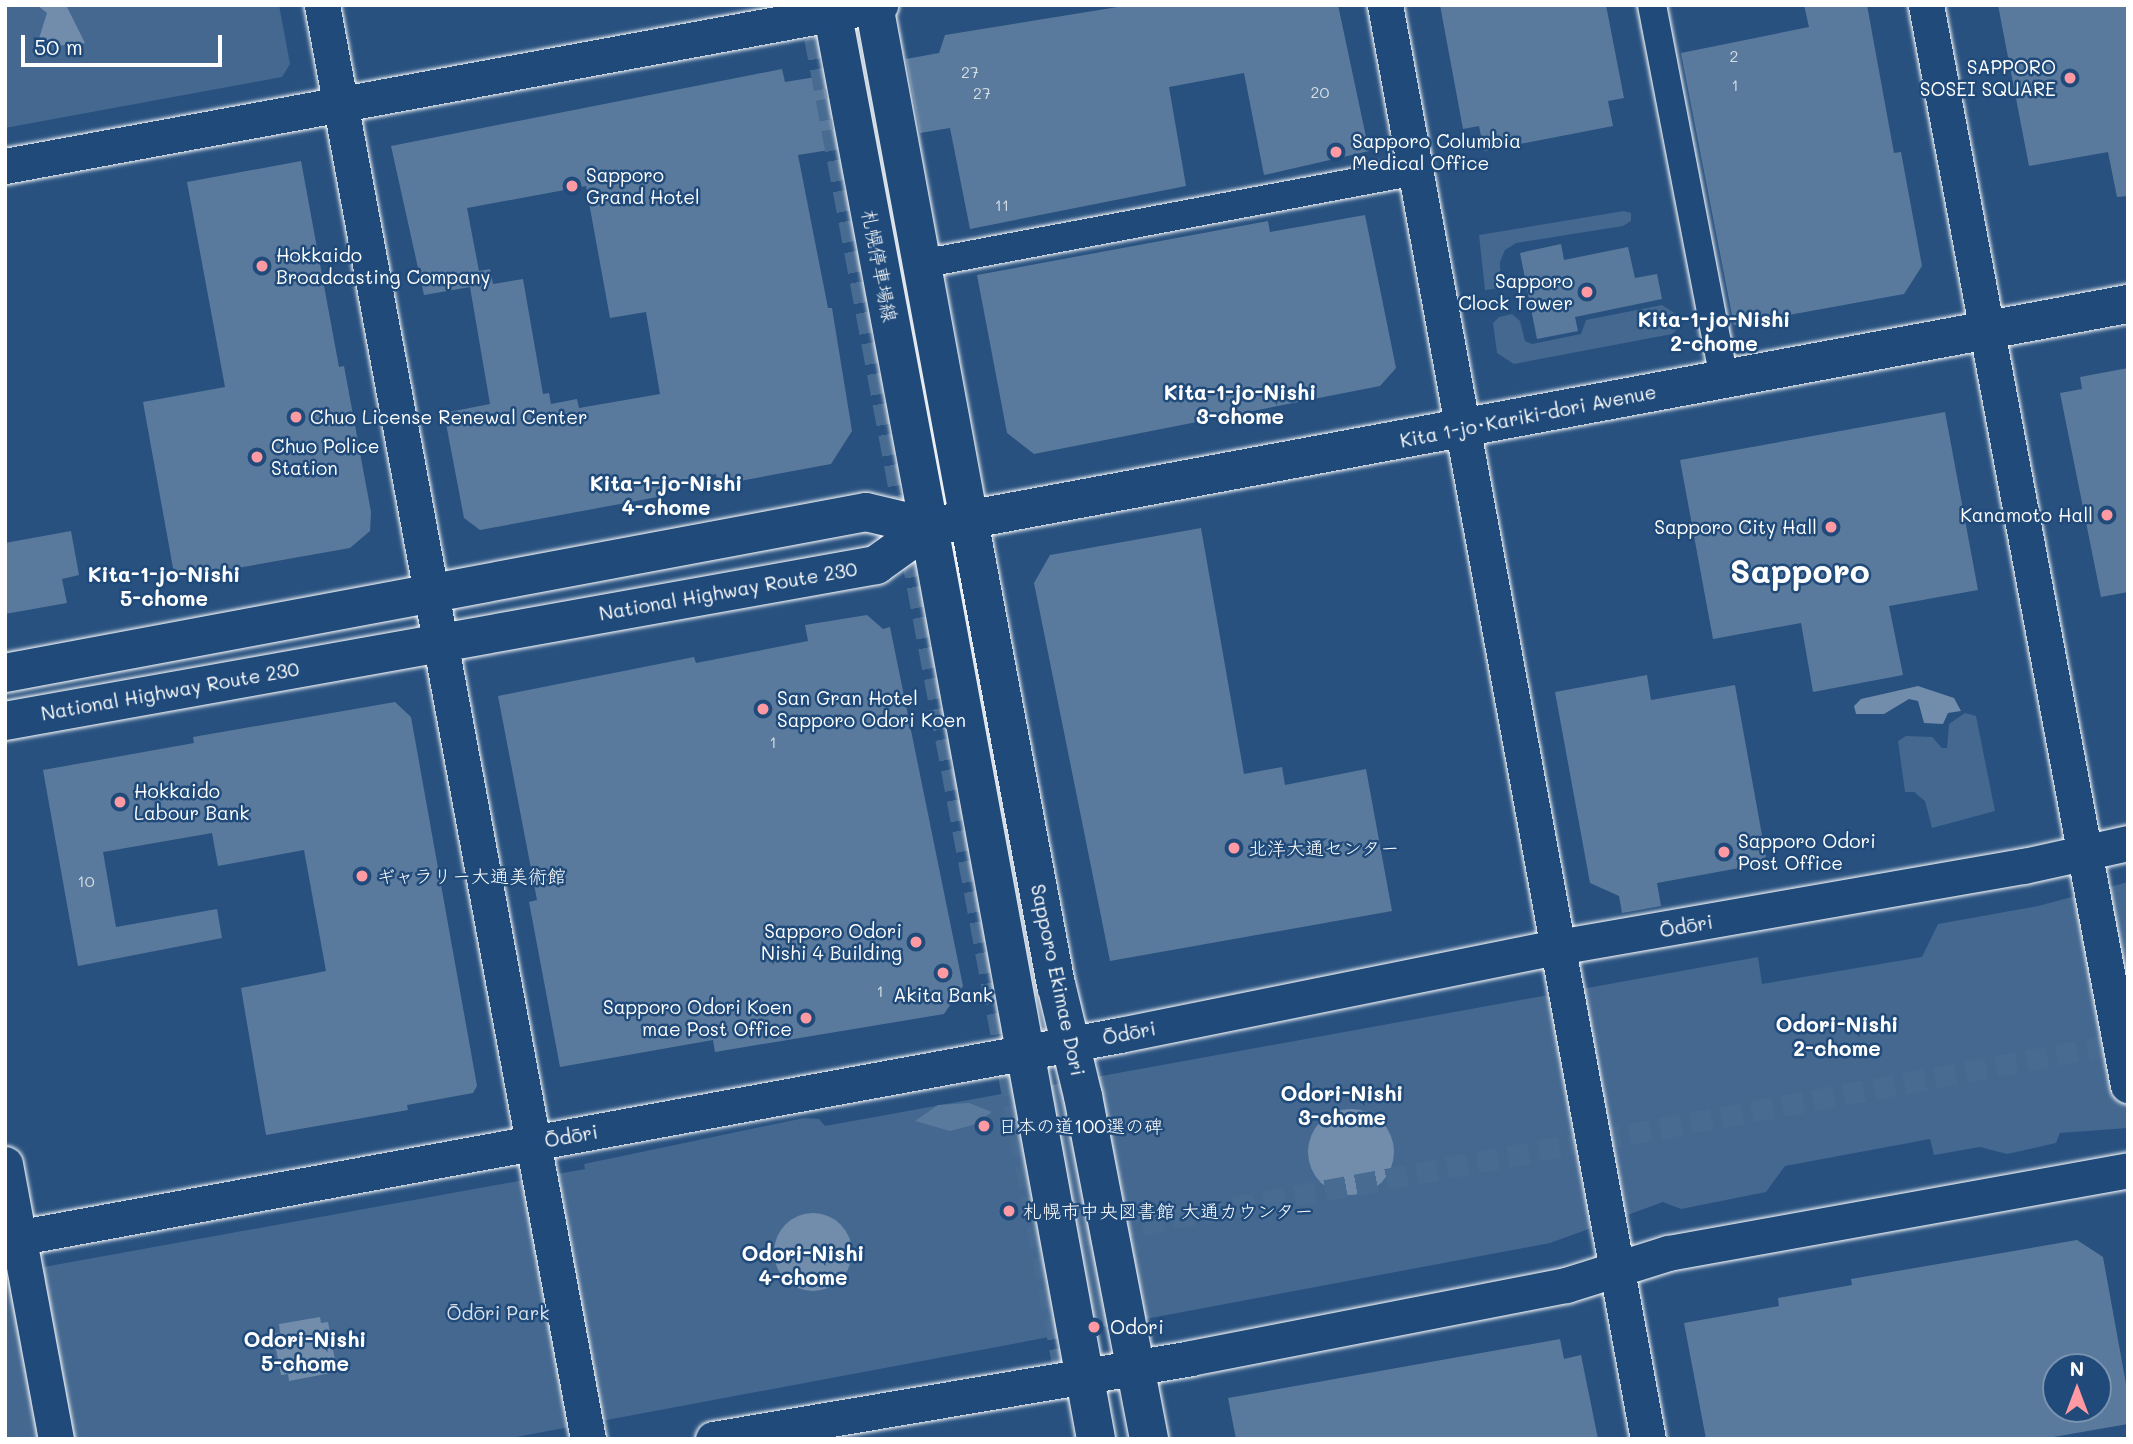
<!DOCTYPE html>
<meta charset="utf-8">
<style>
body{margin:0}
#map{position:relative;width:2133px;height:1444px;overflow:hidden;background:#28517f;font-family:Mali,"Klee One",sans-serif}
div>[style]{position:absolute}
.green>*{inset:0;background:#446890}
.water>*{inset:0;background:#718dab}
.round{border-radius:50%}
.building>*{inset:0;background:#5a7a9d}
.pedestrian-tunnel>*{height:21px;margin-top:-10.5px;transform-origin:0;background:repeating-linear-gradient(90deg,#486b92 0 21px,transparent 0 31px)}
.roads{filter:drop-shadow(0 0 2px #fff) drop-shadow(0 0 2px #fff)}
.minor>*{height:28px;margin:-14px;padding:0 14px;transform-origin:14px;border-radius:14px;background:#1f4a7a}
.tertiary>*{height:35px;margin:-17.5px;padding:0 17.5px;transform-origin:17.5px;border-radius:17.5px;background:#1f4a7a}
.primary>*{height:38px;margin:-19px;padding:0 19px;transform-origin:19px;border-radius:19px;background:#1f4a7a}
.trunk>*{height:38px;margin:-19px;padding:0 19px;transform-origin:19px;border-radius:19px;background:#1f4a7a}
.dots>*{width:19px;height:19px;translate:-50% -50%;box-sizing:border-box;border:4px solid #1f4a7a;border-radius:50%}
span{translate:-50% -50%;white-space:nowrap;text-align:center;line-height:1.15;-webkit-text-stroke:5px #1f4a7a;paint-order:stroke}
.number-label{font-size:16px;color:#d6dee6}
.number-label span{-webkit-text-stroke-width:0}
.poi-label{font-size:19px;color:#fff}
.right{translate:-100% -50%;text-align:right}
.left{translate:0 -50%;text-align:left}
.street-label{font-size:19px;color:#fff}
.park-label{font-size:19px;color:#dae1e9}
.neighbourhood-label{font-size:21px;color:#fff;font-weight:700}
.town-label{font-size:33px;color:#fff;font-weight:700}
.frame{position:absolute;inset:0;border:7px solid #fff;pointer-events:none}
.north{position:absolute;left:2042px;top:1353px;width:70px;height:70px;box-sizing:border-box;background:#1f4a7a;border:2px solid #7992af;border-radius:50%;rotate:0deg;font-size:19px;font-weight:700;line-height:28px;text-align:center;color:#fff}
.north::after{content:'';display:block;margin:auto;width:24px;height:32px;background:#ff9aa2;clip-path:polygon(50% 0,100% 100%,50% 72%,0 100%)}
.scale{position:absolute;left:21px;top:35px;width:201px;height:32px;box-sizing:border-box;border:4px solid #fff;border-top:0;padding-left:9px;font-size:21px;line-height:24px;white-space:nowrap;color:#fff;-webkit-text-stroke:5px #1f4a7a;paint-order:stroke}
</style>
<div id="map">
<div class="green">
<div style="clip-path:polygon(5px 5px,279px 5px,290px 64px,282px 77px,5px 128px)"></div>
<div style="clip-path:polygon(1624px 211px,1631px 213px,1631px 221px,1623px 226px,1516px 243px,1505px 250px,1500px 262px,1501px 288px,1485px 290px,1479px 235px)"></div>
<div style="clip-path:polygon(1662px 305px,1676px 314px,1679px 327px,1672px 334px,1514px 364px,1497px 353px,1493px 323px,1499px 317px,1512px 314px,1520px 321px,1525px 341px,1532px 344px,1581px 334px,1586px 320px)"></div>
<div style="clip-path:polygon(1965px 713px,1976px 716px,1995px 811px,1932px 828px,1925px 801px,1914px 792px,1905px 792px,1898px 741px,1906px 736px,1932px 737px,1942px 748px,1947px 748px,1949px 724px)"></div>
<div style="clip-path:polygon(2128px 882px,2128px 1128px,2060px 1133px,2056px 1143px,2007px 1154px,1980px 1147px,1934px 1155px,1930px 1139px,1785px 1166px,1766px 1192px,1681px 1209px,1663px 1202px,1550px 1243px,506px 1439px,5px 1439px,5px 1274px,585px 1169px,584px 1164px,804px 1118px,819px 1119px,825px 1126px,1758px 957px,1762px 984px,1922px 957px,1938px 924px,2038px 906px)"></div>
</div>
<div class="water">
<div style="clip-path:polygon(37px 5px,66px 5px,85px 43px,36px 48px,47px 13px)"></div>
<div style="clip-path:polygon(1918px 686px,1954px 698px,1961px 711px,1948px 713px,1943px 724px,1924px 723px,1918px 701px,1909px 699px,1884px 714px,1856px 714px,1854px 706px,1861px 699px)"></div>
<div class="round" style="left:1308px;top:1109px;width:86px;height:86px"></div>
<div class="round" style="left:774px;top:1213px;width:78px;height:78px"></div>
<div style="clip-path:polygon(320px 1317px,321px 1323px,328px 1322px,336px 1366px,331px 1367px,331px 1373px,289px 1381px,288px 1374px,281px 1375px,273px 1334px,280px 1333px,279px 1324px)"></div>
</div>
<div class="building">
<div style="clip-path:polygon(1130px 5px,1338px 5px,1369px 151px,1264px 175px,1244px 73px,1169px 87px,1186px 186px,970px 229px,950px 128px,920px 133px,906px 59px,939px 53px,945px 35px)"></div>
<div style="clip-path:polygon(1440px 5px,1606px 5px,1624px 98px,1608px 101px,1613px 126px,1484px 151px,1479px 126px,1463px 129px)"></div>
<div style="clip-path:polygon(1804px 5px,1867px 5px,1894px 153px,1901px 152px,1922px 266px,1904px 294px,1734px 325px,1681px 53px,1809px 27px)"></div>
<div style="clip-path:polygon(1998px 5px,2128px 5px,2128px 196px,2117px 197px,2108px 152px,2029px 166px)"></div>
<div style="clip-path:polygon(evenodd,782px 69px,785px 82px,822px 76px,836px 149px,798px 155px,828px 308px,832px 308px,852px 431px,831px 464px,718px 485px,716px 474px,661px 486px,663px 496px,480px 530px,464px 518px,444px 413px,490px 404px,470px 287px,424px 295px,391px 146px,782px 69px,586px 186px,610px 318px,646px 312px,660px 394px,579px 408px,577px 399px,551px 404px,549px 393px,543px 394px,523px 279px,493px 284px,490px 269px,479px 271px,467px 208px,586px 186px)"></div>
<div style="clip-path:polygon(301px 161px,339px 367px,344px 366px,371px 512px,370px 531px,350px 548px,175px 579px,143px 402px,225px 387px,187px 182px)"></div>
<div style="clip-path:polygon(1365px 215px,1396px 368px,1380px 386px,1034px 454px,1007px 433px,977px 275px,1268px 221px,1270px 232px)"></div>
<div style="clip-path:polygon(1561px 244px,1564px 260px,1628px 247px,1635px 278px,1657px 274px,1662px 299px,1575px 317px,1578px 331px,1537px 339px,1520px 253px)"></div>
<div style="clip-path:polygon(2128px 368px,2128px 592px,2101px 597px,2060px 393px,2082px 389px,2080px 377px)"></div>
<div style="clip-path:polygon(1945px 412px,1978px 590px,1889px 606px,1903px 675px,1813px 692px,1801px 623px,1713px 639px,1680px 460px)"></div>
<div style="clip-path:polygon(1201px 528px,1244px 774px,1282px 767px,1285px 785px,1366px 769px,1392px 911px,1110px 961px,1034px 583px,1050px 555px)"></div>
<div style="clip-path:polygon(71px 531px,79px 575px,62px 579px,67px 603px,5px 614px,5px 543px)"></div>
<div style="clip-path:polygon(867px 615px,883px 629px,890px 627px,963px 986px,944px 1014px,715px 1052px,713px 1040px,560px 1067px,529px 902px,537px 900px,498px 696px,694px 657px,696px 663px,808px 641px,805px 625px)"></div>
<div style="clip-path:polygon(1647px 675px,1651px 700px,1735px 685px,1767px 863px,1657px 883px,1661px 906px,1622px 913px,1619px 896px,1590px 883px,1555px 692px)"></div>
<div style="clip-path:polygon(395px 702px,411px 717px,477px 1086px,473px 1093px,407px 1105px,408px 1110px,266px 1135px,241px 988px,326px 971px,304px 850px,218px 866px,212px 833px,103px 852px,116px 927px,217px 909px,222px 938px,78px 966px,43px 770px,194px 743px,193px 737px)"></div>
<div style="clip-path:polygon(969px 1103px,992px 1112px,973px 1125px,950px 1131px,915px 1121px,938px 1105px)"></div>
<div style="clip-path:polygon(evenodd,2077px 1240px,2103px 1257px,2128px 1395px,2128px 1424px,2042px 1439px,1706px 1439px,1684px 1323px,1779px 1306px,1778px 1298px,1852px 1285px,1851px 1279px,2077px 1240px,2056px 1367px,2098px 1367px,2098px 1409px,2056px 1409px,2056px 1367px)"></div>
<div style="clip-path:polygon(1560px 1339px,1564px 1359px,1581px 1355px,1598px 1439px,1236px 1439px,1228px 1398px)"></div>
</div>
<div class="pedestrian-tunnel">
<div style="left:809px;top:7px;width:1393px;rotate:79.41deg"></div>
<div style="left:1051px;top:1241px;width:1095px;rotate:-10.47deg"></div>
</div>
<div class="roads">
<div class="minor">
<div style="left:1652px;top:5px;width:381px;rotate:79.1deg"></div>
<div style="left:921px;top:264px;width:504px;rotate:-10.64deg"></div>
</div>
<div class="tertiary">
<div style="left:322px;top:5px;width:1458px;rotate:79.49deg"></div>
<div style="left:1385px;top:5px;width:1458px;rotate:79.61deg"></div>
<div style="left:1926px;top:5px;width:1099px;rotate:79.41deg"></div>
<div style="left:5px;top:166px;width:890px;rotate:-10.43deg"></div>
<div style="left:5px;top:1164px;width:280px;rotate:79.5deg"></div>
<div style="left:5px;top:1240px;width:1134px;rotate:-10.42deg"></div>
<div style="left:1120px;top:1035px;width:447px;rotate:-11.4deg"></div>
<div style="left:1558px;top:947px;width:473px;rotate:-9.9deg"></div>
<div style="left:2024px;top:866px;width:107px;rotate:-12.5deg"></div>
<div style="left:713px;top:1439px;width:484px;rotate:-9.6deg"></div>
<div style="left:1190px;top:1358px;width:383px;rotate:-11deg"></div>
<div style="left:1566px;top:1285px;width:107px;rotate:-17.4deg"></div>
<div style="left:1668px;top:1253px;width:467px;rotate:-10.2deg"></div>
</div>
<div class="primary">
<div style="left:831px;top:5px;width:531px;rotate:79.37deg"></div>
<div style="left:874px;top:5px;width:524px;rotate:79.55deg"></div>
</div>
<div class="trunk">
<div style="left:969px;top:520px;width:476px;rotate:79.4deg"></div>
<div style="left:1057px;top:988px;width:111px;rotate:76.5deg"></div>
<div style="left:1083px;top:1096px;width:349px;rotate:79.1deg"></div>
<div style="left:929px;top:527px;width:927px;rotate:79.62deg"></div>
<div style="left:5px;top:673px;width:876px;rotate:-10.59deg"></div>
<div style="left:866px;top:512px;width:65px;rotate:13.4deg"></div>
<div style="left:929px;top:527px;width:1220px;rotate:-10.54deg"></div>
<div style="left:5px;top:721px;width:885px;rotate:-10.15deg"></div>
<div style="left:876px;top:565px;width:65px;rotate:-35.6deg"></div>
</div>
</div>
<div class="dots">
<div style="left:2070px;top:78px;background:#ff9aa2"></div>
<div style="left:1336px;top:152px;background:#ff9aa2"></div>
<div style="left:572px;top:186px;background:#ff9aa2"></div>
<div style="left:262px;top:266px;background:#ff9aa2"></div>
<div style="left:1587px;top:292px;background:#ff9aa2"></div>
<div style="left:296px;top:417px;background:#ff9aa2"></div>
<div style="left:257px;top:457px;background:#ff9aa2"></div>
<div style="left:2107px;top:515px;background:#ff9aa2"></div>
<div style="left:1831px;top:527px;background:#ff9aa2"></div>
<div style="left:763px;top:709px;background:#ff9aa2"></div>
<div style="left:120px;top:802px;background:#ff9aa2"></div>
<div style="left:1234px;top:848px;background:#ff9aa2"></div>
<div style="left:1724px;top:852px;background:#ff9aa2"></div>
<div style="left:362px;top:876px;background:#ff9aa2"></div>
<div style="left:916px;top:942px;background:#ff9aa2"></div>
<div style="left:943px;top:973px;background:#ff9aa2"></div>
<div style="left:806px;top:1018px;background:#ff9aa2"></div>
<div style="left:984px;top:1126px;background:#ff9aa2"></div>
<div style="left:1009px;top:1211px;background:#ff9aa2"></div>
<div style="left:1094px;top:1327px;background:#ff9aa2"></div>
</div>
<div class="number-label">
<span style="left:1734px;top:56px">2</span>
<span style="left:970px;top:72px">27</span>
<span style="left:1735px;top:85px">1</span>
<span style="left:1320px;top:92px">20</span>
<span style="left:982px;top:93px">27</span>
<span style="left:1002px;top:205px">11</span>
<span style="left:773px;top:742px">1</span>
<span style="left:86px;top:881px">10</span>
<span style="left:880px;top:991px">1</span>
</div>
<div class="poi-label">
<span class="right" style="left:2056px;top:78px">SAPPORO<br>SOSEI SQUARE</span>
<span class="left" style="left:1352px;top:152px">Sapporo Columbia<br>Medical Office</span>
<span class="left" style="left:586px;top:186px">Sapporo<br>Grand Hotel</span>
<span class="left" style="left:276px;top:266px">Hokkaido<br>Broadcasting Company</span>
<span class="right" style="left:1573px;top:292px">Sapporo<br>Clock Tower</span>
<span class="left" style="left:310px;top:417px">Chuo License Renewal Center</span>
<span class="left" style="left:271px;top:457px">Chuo Police<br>Station</span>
<span class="right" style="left:2093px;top:515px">Kanamoto Hall</span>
<span class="right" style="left:1817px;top:527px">Sapporo City Hall</span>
<span class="left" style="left:777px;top:709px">San Gran Hotel<br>Sapporo Odori Koen</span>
<span class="left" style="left:134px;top:802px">Hokkaido<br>Labour Bank</span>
<span class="left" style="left:1738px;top:852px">Sapporo Odori<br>Post Office</span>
<span class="left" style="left:1248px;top:848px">北洋大通センター</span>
<span class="left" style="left:376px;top:876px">ギャラリー大通美術館</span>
<span class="right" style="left:902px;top:942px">Sapporo Odori<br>Nishi 4 Building</span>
<span style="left:943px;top:995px">Akita Bank</span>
<span class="right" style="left:792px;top:1018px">Sapporo Odori Koen<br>mae Post Office</span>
<span class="left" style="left:998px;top:1126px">日本の道100選の碑</span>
<span class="left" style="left:1023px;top:1211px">札幌市中央図書館 大通カウンター</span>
<span class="left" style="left:1110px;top:1327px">Odori</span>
</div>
<div class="street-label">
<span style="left:880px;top:266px;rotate:79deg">札幌停車場線</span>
<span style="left:1528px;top:416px;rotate:-11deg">Kita 1-jo･Kariki-dori Avenue</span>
<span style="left:728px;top:591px;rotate:-10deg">National Highway Route 230</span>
<span style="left:170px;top:691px;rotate:-10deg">National Highway Route 230</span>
<span style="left:1686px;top:926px;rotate:-10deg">Ōdōri</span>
<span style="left:1058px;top:980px;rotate:78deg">Sapporo Ekimae Dori</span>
<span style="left:1129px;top:1033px;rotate:-11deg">Ōdōri</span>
<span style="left:571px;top:1136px;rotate:-10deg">Ōdōri</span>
</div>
<div class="park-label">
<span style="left:498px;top:1313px">Ōdōri Park</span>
</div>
<div class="neighbourhood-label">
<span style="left:1714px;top:331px">Kita-1-jo-Nishi<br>2-chome</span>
<span style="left:1240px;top:404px">Kita-1-jo-Nishi<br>3-chome</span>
<span style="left:666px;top:495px">Kita-1-jo-Nishi<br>4-chome</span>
<span style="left:164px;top:586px">Kita-1-jo-Nishi<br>5-chome</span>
<span style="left:1837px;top:1036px">Odori-Nishi<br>2-chome</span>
<span style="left:1342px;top:1105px">Odori-Nishi<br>3-chome</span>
<span style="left:803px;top:1265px">Odori-Nishi<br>4-chome</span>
<span style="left:305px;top:1351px">Odori-Nishi<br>5-chome</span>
</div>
<div class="town-label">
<span style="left:1800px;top:570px">Sapporo</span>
</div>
<div class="frame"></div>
<div class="north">N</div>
<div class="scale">50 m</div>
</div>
